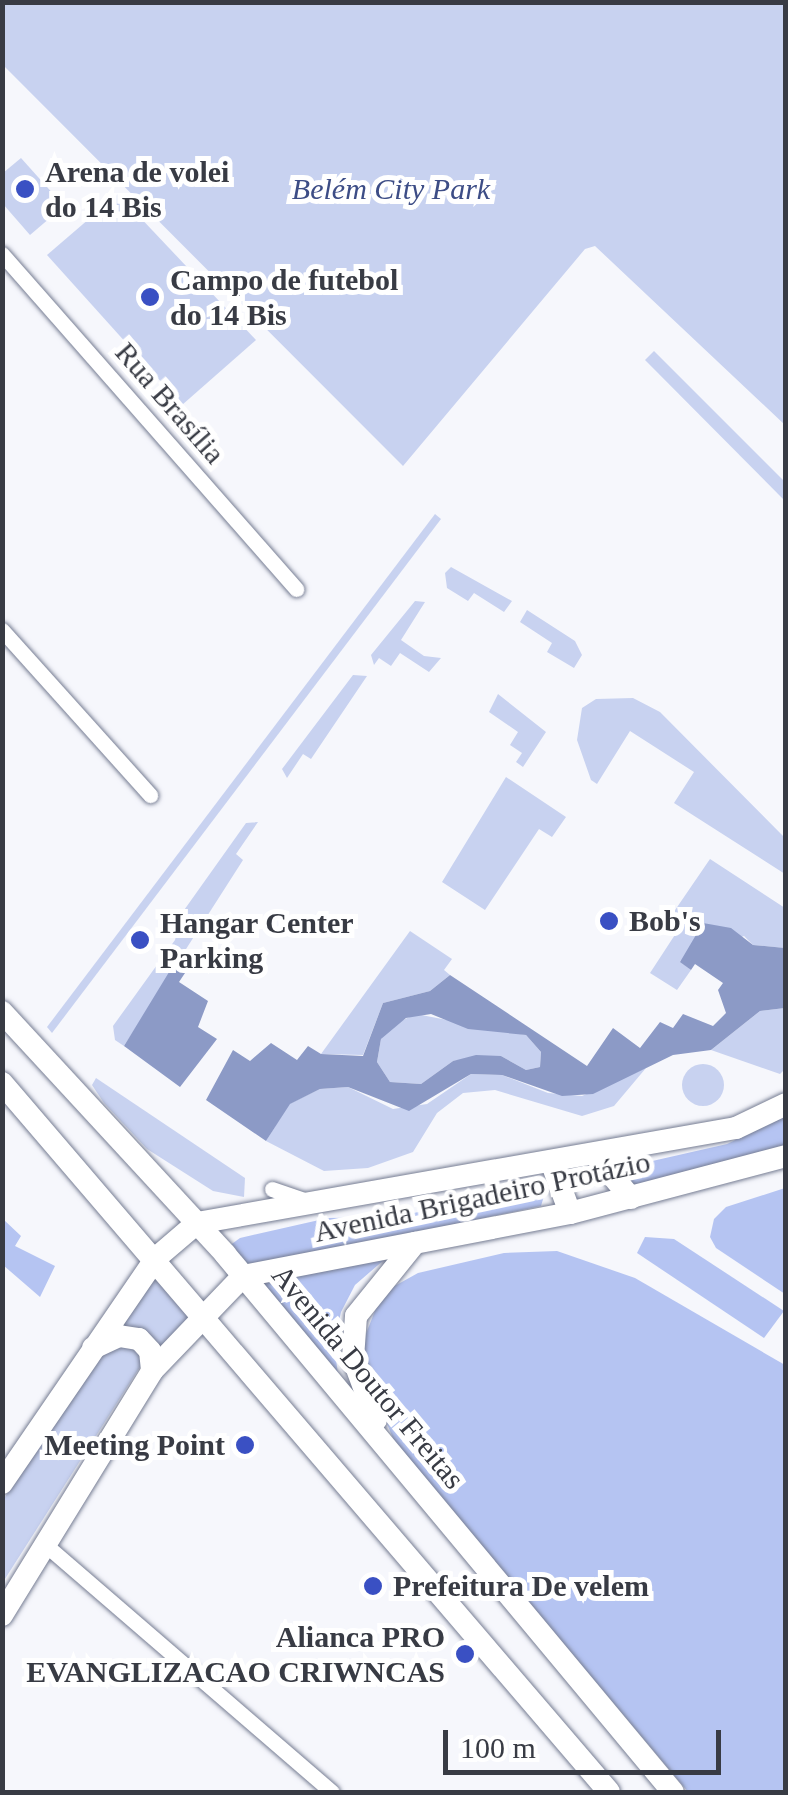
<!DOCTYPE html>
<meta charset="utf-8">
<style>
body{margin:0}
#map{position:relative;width:788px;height:1795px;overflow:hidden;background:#f6f7fc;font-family:"Times New Roman",serif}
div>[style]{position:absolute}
.green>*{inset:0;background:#c8d2f0}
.round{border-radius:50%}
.forest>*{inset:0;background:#b5c4f2}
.water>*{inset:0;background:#8c9ac6}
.roads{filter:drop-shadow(0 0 2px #767d93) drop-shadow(0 0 2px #767d93)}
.street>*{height:15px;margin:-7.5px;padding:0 7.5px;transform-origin:7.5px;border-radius:7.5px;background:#fff}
.secondary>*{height:22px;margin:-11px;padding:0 11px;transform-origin:11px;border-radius:11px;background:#fff}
.dots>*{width:28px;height:28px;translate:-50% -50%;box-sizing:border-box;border:5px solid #fff;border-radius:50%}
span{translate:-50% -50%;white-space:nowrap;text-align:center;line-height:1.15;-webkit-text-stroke:10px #fff;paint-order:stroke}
.poi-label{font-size:30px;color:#383b44;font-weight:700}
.left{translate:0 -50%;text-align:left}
.right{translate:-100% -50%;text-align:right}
.park-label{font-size:30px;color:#3d4d86;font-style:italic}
.street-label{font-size:30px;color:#383b44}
.frame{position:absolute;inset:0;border:5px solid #383b44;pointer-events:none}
.scale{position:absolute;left:443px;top:1730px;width:278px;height:45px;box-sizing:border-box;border:5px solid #383b44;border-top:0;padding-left:12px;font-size:30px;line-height:35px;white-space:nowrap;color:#383b44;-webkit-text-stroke:8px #fff;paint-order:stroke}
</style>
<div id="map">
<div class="green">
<div style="clip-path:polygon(2px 3px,785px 3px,785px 425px,595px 246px,585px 249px,403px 466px,3px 65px)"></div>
<div style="clip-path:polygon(21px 158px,64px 206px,30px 235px,3px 204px,3px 173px)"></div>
<div style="clip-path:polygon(118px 194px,256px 340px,182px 405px,47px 255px)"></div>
<div style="clip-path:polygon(654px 351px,785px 482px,785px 501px,645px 360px)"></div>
<div style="clip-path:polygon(435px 514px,441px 519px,52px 1033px,47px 1027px)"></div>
<div style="clip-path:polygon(451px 567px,512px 601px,504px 612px,474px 593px,468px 601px,447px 588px,445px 573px)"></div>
<div style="clip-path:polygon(415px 601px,425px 602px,401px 640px,424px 656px,441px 658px,429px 672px,400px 653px,391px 666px,379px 658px,374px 665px,371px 655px)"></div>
<div style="clip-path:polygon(527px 610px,575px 641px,582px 655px,574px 668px,547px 652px,552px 643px,520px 622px)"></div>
<div style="clip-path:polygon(353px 675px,367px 676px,311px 759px,303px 754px,287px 778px,282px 769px)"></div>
<div style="clip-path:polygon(498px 694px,546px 732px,523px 767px,516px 762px,522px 753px,510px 745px,518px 732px,489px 712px)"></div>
<div style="clip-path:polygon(633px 698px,660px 712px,785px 838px,785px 874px,674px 803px,694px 772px,630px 731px,597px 784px,591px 780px,577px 740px,582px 708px,596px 699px)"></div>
<div style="clip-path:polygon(506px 777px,566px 817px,552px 837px,539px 829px,485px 910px,442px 882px)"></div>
<div style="clip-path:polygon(258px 822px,236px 854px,243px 860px,124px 1046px,115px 1040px,113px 1026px,175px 940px,182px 913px,246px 823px)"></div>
<div style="clip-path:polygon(710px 859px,785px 908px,785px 948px,753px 945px,744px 936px,680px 961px,691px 970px,677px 990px,650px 973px,682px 924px,671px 916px)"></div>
<div style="clip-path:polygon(410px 931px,452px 959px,444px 970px,450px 975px,430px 991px,383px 1003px,363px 1055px,321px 1054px)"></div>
<div style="clip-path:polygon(785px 1008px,785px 1069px,780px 1074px,711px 1050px,760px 1011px)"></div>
<div style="clip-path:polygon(416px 1014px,526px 1035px,541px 1052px,540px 1067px,526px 1070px,501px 1056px,453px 1061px,421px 1084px,390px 1082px,377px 1062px,381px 1039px,390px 1026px)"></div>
<div class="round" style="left:682px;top:1064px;width:42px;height:42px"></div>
<div style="clip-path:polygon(646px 1068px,614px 1106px,582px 1116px,495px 1090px,463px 1093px,437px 1113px,413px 1152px,368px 1168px,324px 1171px,266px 1141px,289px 1104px,320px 1089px,348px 1087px,393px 1109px,427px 1104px,471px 1074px,502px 1075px,548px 1093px,582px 1096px)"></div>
<div style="clip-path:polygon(96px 1078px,245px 1178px,244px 1197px,213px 1191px,147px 1149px,104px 1103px,92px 1085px)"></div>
<div style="clip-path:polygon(156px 1265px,195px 1314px,156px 1361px,119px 1331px)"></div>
<div style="clip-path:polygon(121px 1343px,138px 1347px,145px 1359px,3px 1582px,3px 1500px,99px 1352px)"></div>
</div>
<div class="forest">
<div style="clip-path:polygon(785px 1116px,785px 1147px,632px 1186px,626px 1167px,727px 1144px)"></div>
<div style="clip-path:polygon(536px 1187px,544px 1196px,541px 1206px,242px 1269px,229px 1246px,240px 1238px,328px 1218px,395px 1217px)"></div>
<div style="clip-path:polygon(785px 1188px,786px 1188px,785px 1294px,716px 1248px,710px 1237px,714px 1219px,726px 1207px)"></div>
<div style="clip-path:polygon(3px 1219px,21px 1236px,15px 1246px,55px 1266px,40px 1297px,3px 1265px)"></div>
<div style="clip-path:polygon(645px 1237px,674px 1239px,784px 1311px,764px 1338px,637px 1253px)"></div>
<div style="clip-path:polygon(557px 1251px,635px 1278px,785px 1365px,785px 1792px,688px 1792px,395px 1443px,358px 1354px,382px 1293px,418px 1273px,504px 1253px)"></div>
<div style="clip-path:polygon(385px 1259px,355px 1285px,341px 1312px,334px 1344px,339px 1382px,251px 1280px)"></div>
</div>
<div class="water">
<div style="clip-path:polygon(evenodd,703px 923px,731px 928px,753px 945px,785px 948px,785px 1008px,760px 1011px,711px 1050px,673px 1055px,593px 1094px,562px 1096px,502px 1075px,471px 1074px,409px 1111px,348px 1087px,320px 1089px,290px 1104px,266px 1141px,206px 1100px,233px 1050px,250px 1061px,271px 1043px,297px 1060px,308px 1046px,321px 1054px,363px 1056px,383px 1003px,430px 991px,450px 975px,587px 1066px,613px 1028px,640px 1048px,660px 1022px,673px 1028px,683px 1014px,713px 1026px,726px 1013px,718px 990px,723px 983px,695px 964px,691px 970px,680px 962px,703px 923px,431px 1014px,468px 1029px,526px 1035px,541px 1052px,540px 1067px,526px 1070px,501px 1056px,476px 1055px,453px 1061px,421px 1084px,390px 1082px,377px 1062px,381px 1039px,406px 1018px,431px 1014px)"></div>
<div style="clip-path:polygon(177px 959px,189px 967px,179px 982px,208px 1001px,198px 1027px,217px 1039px,180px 1087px,124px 1046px)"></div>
</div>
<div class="roads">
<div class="street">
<div style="left:2px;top:254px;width:446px;rotate:48.7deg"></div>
<div style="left:2px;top:630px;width:222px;rotate:48.1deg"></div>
<div style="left:272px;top:1189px;width:39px;rotate:19deg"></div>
<div style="left:48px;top:1547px;width:375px;rotate:40.8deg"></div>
</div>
<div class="secondary">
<div style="left:2px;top:1012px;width:329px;rotate:47.3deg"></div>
<div style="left:225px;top:1254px;width:700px;rotate:50.22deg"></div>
<div style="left:2px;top:1083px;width:933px;rotate:49.43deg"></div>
<div style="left:595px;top:1155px;width:56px;rotate:50.1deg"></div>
<div style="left:552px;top:1164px;width:52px;rotate:69.8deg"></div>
<div style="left:197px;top:1223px;width:547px;rotate:-10deg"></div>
<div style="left:736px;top:1128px;width:55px;rotate:-25.6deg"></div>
<div style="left:93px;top:1348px;width:29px;rotate:-25deg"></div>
<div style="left:119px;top:1336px;width:20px;rotate:9deg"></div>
<div style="left:139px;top:1339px;width:16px;rotate:47deg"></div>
<div style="left:150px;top:1351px;width:20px;rotate:84deg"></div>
<div style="left:376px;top:1420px;width:66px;rotate:-110.4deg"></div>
<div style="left:353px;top:1358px;width:42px;rotate:-85.9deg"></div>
<div style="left:356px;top:1316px;width:94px;rotate:-51.1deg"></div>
<div style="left:2px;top:1483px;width:273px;rotate:-55.6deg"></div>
<div style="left:156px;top:1258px;width:54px;rotate:-40.5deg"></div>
<div style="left:2px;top:1615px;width:286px;rotate:-58.4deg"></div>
<div style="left:152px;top:1371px;width:132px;rotate:-46.2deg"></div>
<div style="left:243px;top:1276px;width:333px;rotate:-10.9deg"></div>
<div style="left:570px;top:1213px;width:223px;rotate:-14.8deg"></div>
</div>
</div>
<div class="dots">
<div style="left:25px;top:189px;background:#3a50c3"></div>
<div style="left:150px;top:297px;background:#3a50c3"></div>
<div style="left:609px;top:921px;background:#3a50c3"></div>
<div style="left:140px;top:940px;background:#3a50c3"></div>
<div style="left:245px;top:1445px;background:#3a50c3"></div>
<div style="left:373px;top:1586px;background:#3a50c3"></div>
<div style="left:465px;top:1654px;background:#3a50c3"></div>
</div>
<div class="poi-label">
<span class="left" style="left:45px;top:189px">Arena de volei<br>do 14 Bis</span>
<span class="left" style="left:170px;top:297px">Campo de futebol<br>do 14 Bis</span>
<span class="left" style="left:629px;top:921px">Bob's</span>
<span class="left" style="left:160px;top:940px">Hangar Center<br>Parking</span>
<span class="right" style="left:225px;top:1445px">Meeting Point</span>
<span class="left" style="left:393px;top:1586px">Prefeitura De velem</span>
<span class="right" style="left:445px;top:1654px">Alianca PRO<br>EVANGLIZACAO CRIWNCAS</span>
</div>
<div class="park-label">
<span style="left:391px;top:189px">Belém City Park</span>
</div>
<div class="street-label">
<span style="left:170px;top:403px;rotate:49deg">Rua Brasília</span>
<span style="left:482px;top:1197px;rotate:-12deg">Avenida Brigadeiro Protázio</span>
<span style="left:368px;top:1377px;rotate:50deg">Avenida Doutor Freitas</span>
</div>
<div class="frame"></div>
<div class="scale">100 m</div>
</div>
